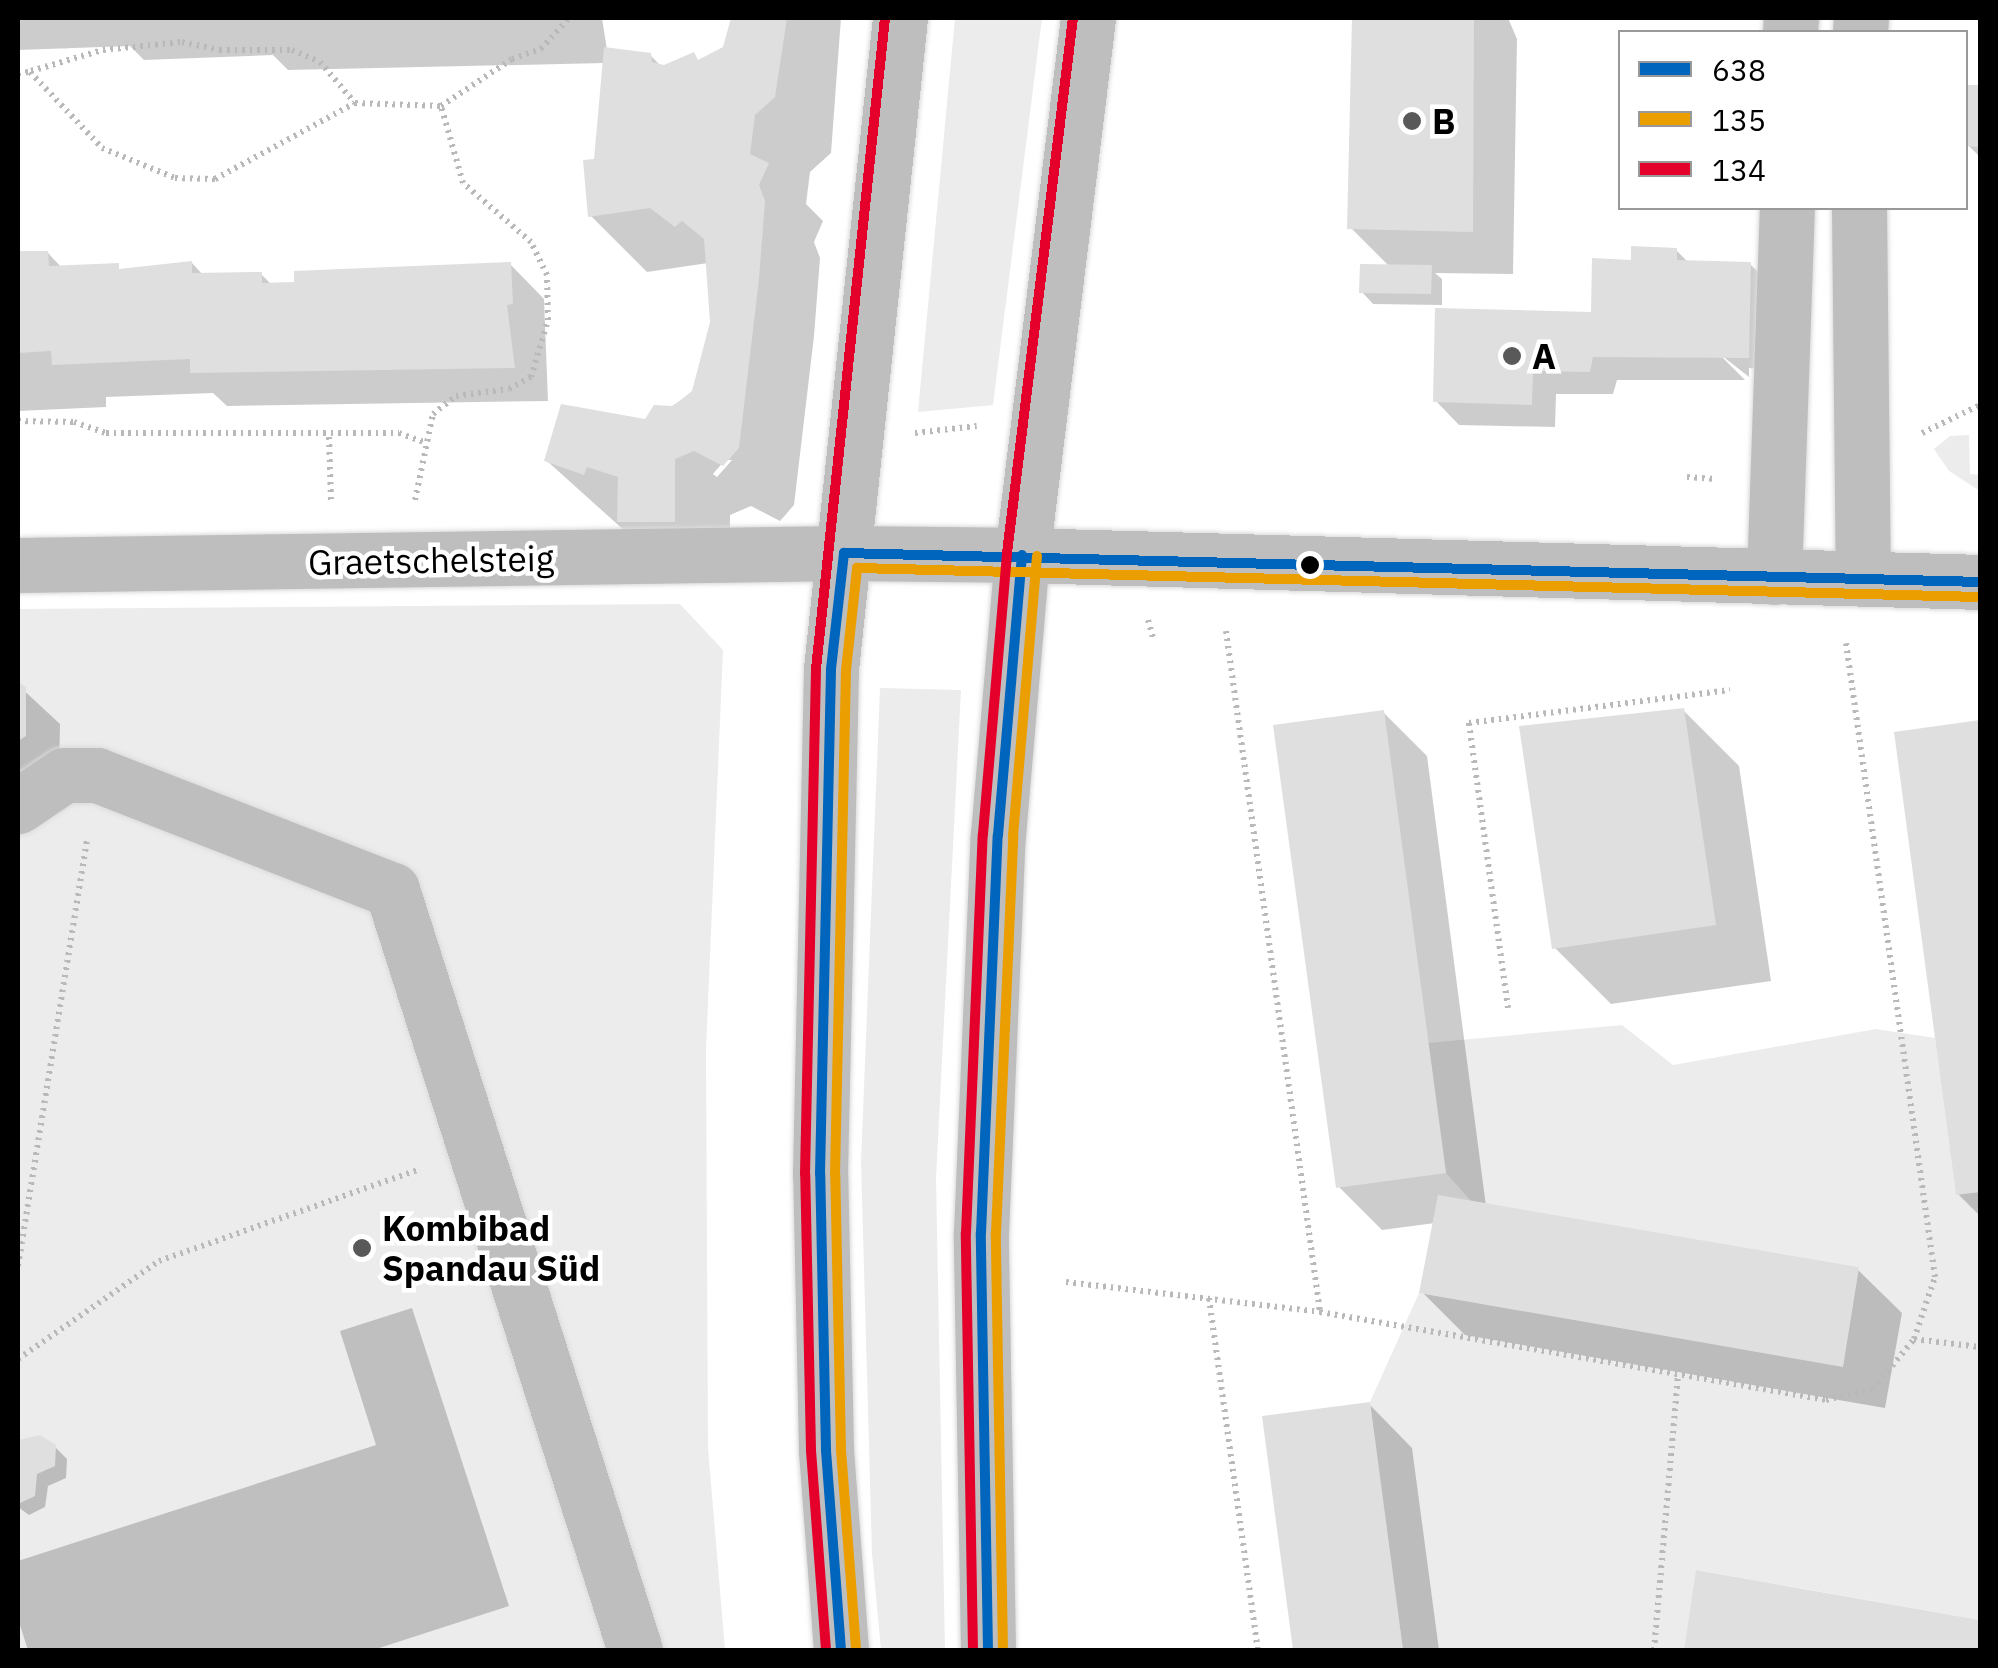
<!DOCTYPE html>
<meta charset="utf-8">
<style>
body{margin:0}
#map{position:relative;width:1998px;height:1668px;overflow:hidden;background:#fff;font-family:"IBM Plex Sans",sans-serif}
div>[style]{position:absolute}
.green>*{inset:0;background:#ececec}
.water>*{inset:0;background:#bfbfbf}
.shadow>*{inset:0;background:#0003}
.building>*{inset:0;background:#dfdfdf}
.path>*{height:6px;margin-top:-3px;transform-origin:0;background:repeating-linear-gradient(90deg,#b9b9b9 0 2.5px,transparent 0 7.5px)}
.roads{filter:drop-shadow(0 0 2px #dbdbdb) drop-shadow(0 0 2px #dbdbdb)}
.minor>*{height:55px;margin:-27.5px;padding:0 27.5px;transform-origin:27.5px;border-radius:27.5px;background:#bebebe}
.major>*{height:55px;margin:-27.5px;padding:0 27.5px;transform-origin:27.5px;border-radius:27.5px;background:#bebebe}
.bus-1>*{height:10px;margin:-5px;padding:0 5px;transform-origin:5px;border-radius:5px;background:#0065bd}
.bus-2>*{height:10px;margin:-5px;padding:0 5px;transform-origin:5px;border-radius:5px;background:#eb9e00}
.bus-3>*{height:10px;margin:-5px;padding:0 5px;transform-origin:5px;border-radius:5px;background:#e4002b}
.dots>*{width:28px;height:28px;translate:-50% -50%;box-sizing:border-box;border:5px solid #fff;border-radius:50%}
span{translate:-50% -50%;white-space:nowrap;text-align:center;line-height:1.15;-webkit-text-stroke:9px #fff;paint-order:stroke}
.poi-label{font-size:35px;color:#000;font-weight:700}
.left{translate:0 -50%;text-align:left}
.street-label{font-size:35px;color:#000}
.frame{position:absolute;inset:0;border:20px solid #000;pointer-events:none}
.legend{position:absolute;left:1618px;top:30px;width:350px;height:180px;box-sizing:border-box;background:#fff;border:2px solid #999;margin:0;padding:12px 18px;list-style:none;font-size:30px;color:#000}
.legend li{display:flex;align-items:center;gap:20px;height:50px}
.legend b{width:50px;border:2px solid #999}
</style>
<div id="map">
<div class="green">
<div style="clip-path:polygon(955px 18px,1042px 18px,993px 405px,918px 412px)"></div>
<div style="clip-path:polygon(1969px 435px,1970px 474px,1980px 475px,1980px 491px,1949px 471px,1934px 449px,1950px 436px)"></div>
<div style="clip-path:polygon(680px 604px,723px 650px,706px 1049px,708px 1448px,725px 1650px,18px 1650px,18px 609px)"></div>
<div style="clip-path:polygon(880px 688px,961px 690px,936px 1178px,945px 1650px,881px 1650px,872px 1553px,861px 1162px)"></div>
<div style="clip-path:polygon(1622px 1025px,1673px 1065px,1876px 1029px,1935px 1038px,1956px 1194px,1980px 1192px,1980px 1620px,1697px 1570px,1684px 1650px,1403px 1650px,1370px 1402px,1419px 1293px,1843px 1366px,1859px 1267px,1471px 1201px,1446px 1173px,1428px 1043px)"></div>
</div>
<div class="water">
<div style="clip-path:polygon(412px 1308px,509px 1606px,373px 1650px,28px 1650px,18px 1619px,18px 1561px,376px 1445px,340px 1331px)"></div>
</div>
<div class="shadow">
<div style="clip-path:polygon(evenodd,18px 18px,602px 18px,607px 50px,650px 55px,661px 66px,700px 62px,725px 48px,734px 18px,841px 18px,831px 153px,810px 172px,806px 204px,823px 221px,814px 242px,820px 258px,814px 336px,794px 505px,780px 521px,751px 506px,730px 515px,730px 577px,676px 577px,547px 461px,647px 422px,694px 392px,713px 323px,708px 263px,647px 272px,591px 216px,605px 63px,288px 70px,273px 55px,144px 60px,130px 46px,18px 50px,18px 18px,725px 460px,732px 460px,717px 477px,713px 474px,725px 460px)"></div>
<div style="clip-path:polygon(1355px 18px,1508px 18px,1517px 39px,1513px 274px,1435px 273px,1442px 279px,1442px 305px,1373px 304px,1362px 292px,1390px 267px,1351px 228px)"></div>
<div style="clip-path:polygon(1970px 88px,1980px 88px,1980px 157px,1968px 145px)"></div>
<div style="clip-path:polygon(1676px 250px,1689px 263px,1750px 264px,1762px 276px,1760px 369px,1749px 368px,1749px 377px,1716px 351px,1745px 380px,1617px 380px,1613px 394px,1556px 394px,1555px 427px,1459px 425px,1436px 401px,1594px 314px,1633px 262px)"></div>
<div style="clip-path:polygon(48px 253px,62px 268px,123px 271px,192px 263px,203px 275px,261px 274px,272px 285px,510px 264px,544px 299px,548px 401px,227px 406px,213px 393px,106px 397px,106px 407px,18px 411px,18px 256px)"></div>
<div style="clip-path:polygon(18px 685px,60px 724px,59px 771px,18px 796px,18px 845px)"></div>
<div style="clip-path:polygon(1683px 710px,1739px 766px,1771px 981px,1611px 1004px,1555px 948px)"></div>
<div style="clip-path:polygon(1383px 712px,1427px 756px,1486px 1206px,1858px 1270px,1902px 1313px,1885px 1408px,1465px 1335px,1422px 1292px,1435px 1223px,1382px 1230px,1338px 1186px)"></div>
<div style="clip-path:polygon(1980px 723px,1980px 1216px,1958px 1194px,1897px 734px)"></div>
<div style="clip-path:polygon(1369px 1404px,1412px 1448px,1439px 1650px,1295px 1650px,1264px 1418px)"></div>
<div style="clip-path:polygon(18px 1443px,55px 1447px,67px 1459px,66px 1478px,48px 1486px,45px 1507px,29px 1515px,18px 1507px)"></div>
<div style="clip-path:polygon(1699px 1573px,1980px 1622px,1980px 1650px,1686px 1650px)"></div>
</div>
<div class="building">
<div style="clip-path:polygon(731px 18px,787px 18px,775px 97px,755px 115px,750px 154px,769px 163px,759px 185px,765px 201px,759px 279px,739px 448px,723px 466px,694px 451px,675px 459px,675px 522px,617px 522px,618px 477px,587px 467px,584px 475px,544px 461px,561px 404px,645px 419px,654px 405px,673px 406px,692px 391px,710px 322px,704px 239px,682px 221px,675px 227px,650px 208px,588px 217px,583px 160px,594px 159px,604px 47px,651px 53px,652px 62px,664px 65px,694px 52px,698px 60px,723px 47px)"></div>
<div style="clip-path:polygon(1352px 18px,1474px 18px,1473px 232px,1347px 229px)"></div>
<div style="clip-path:polygon(1967px 85px,1980px 85px,1980px 147px,1966px 146px)"></div>
<div style="clip-path:polygon(1631px 246px,1677px 248px,1677px 260px,1751px 262px,1749px 358px,1593px 357px,1590px 372px,1533px 371px,1532px 405px,1433px 402px,1435px 308px,1591px 312px,1592px 258px,1631px 260px)"></div>
<div style="clip-path:polygon(18px 251px,48px 251px,49px 266px,119px 263px,119px 269px,192px 261px,192px 273px,262px 272px,262px 283px,294px 282px,294px 271px,511px 262px,513px 304px,507px 305px,515px 368px,190px 373px,190px 359px,52px 365px,51px 351px,18px 353px)"></div>
<div style="clip-path:polygon(1360px 264px,1432px 265px,1431px 294px,1359px 293px)"></div>
<div style="clip-path:polygon(18px 682px,26px 687px,26px 736px,18px 741px)"></div>
<div style="clip-path:polygon(1684px 708px,1716px 925px,1552px 949px,1519px 726px)"></div>
<div style="clip-path:polygon(1384px 710px,1446px 1173px,1336px 1188px,1273px 725px)"></div>
<div style="clip-path:polygon(1980px 720px,1980px 1192px,1956px 1195px,1894px 732px)"></div>
<div style="clip-path:polygon(1438px 1195px,1859px 1267px,1843px 1367px,1419px 1293px)"></div>
<div style="clip-path:polygon(1370px 1402px,1403px 1650px,1293px 1650px,1262px 1416px)"></div>
<div style="clip-path:polygon(40px 1435px,56px 1445px,55px 1466px,37px 1474px,35px 1496px,18px 1504px,18px 1440px)"></div>
<div style="clip-path:polygon(1696px 1570px,1980px 1620px,1980px 1650px,1684px 1650px)"></div>
</div>
<div class="path">
<div style="left:31px;top:71px;width:75px;rotate:-16.3deg"></div>
<div style="left:103px;top:50px;width:79px;rotate:-5.8deg"></div>
<div style="left:182px;top:42px;width:39px;rotate:12deg"></div>
<div style="left:220px;top:50px;width:72px"></div>
<div style="left:292px;top:50px;width:30px;rotate:23deg"></div>
<div style="left:320px;top:62px;width:54px;rotate:49.5deg"></div>
<div style="left:18px;top:73px;width:12px;rotate:-5deg"></div>
<div style="left:30px;top:72px;width:105px;rotate:46.5deg"></div>
<div style="left:102px;top:148px;width:79px;rotate:22.3deg"></div>
<div style="left:175px;top:178px;width:40px;rotate:1.4deg"></div>
<div style="left:215px;top:179px;width:159px;rotate:-28.5deg"></div>
<div style="left:355px;top:103px;width:86px;rotate:2deg"></div>
<div style="left:441px;top:106px;width:85px;rotate:-33.5deg"></div>
<div style="left:512px;top:59px;width:31px;rotate:-19deg"></div>
<div style="left:541px;top:49px;width:42px;rotate:-47.9deg"></div>
<div style="left:18px;top:421px;width:56px;rotate:1deg"></div>
<div style="left:74px;top:422px;width:34px;rotate:19deg"></div>
<div style="left:106px;top:433px;width:293px"></div>
<div style="left:399px;top:433px;width:27px;rotate:20deg"></div>
<div style="left:915px;top:433px;width:62px;rotate:-6.4deg"></div>
<div style="left:1922px;top:433px;width:64px;rotate:-25.8deg"></div>
<div style="left:329px;top:437px;width:63px;rotate:88.2deg"></div>
<div style="left:1687px;top:477px;width:29px;rotate:4deg"></div>
<div style="left:415px;top:500px;width:88px;rotate:-78.2deg"></div>
<div style="left:433px;top:414px;width:29px;rotate:-38deg"></div>
<div style="left:456px;top:396px;width:53px;rotate:-7.5deg"></div>
<div style="left:509px;top:389px;width:25px;rotate:-29deg"></div>
<div style="left:531px;top:377px;width:59px;rotate:-73.4deg"></div>
<div style="left:548px;top:320px;width:45px;rotate:-91.3deg"></div>
<div style="left:547px;top:275px;width:37px;rotate:-116deg"></div>
<div style="left:531px;top:242px;width:90px;rotate:-139.1deg"></div>
<div style="left:463px;top:183px;width:80px;rotate:-105.9deg"></div>
<div style="left:1148px;top:620px;width:19px;rotate:74deg"></div>
<div style="left:1226px;top:631px;width:687px;rotate:82.14deg"></div>
<div style="left:1508px;top:1008px;width:288px;rotate:-97.8deg"></div>
<div style="left:1469px;top:723px;width:263px;rotate:-7.2deg"></div>
<div style="left:18px;top:1266px;width:434px;rotate:-80.8deg"></div>
<div style="left:1066px;top:1282px;width:256px;rotate:6.7deg"></div>
<div style="left:1320px;top:1312px;width:514px;rotate:9.87deg"></div>
<div style="left:1826px;top:1400px;width:48px;rotate:-13.2deg"></div>
<div style="left:1873px;top:1389px;width:65px;rotate:-50.6deg"></div>
<div style="left:1914px;top:1339px;width:65px;rotate:-71.3deg"></div>
<div style="left:1935px;top:1277px;width:640px;rotate:-97.99deg"></div>
<div style="left:1209px;top:1298px;width:355px;rotate:82.1deg"></div>
<div style="left:1914px;top:1339px;width:66px;rotate:6.9deg"></div>
<div style="left:18px;top:1359px;width:172px;rotate:-34.8deg"></div>
<div style="left:159px;top:1261px;width:277px;rotate:-19.4deg"></div>
<div style="left:1654px;top:1650px;width:275px;rotate:-85deg"></div>
</div>
<div class="roads">
<div class="minor">
<div style="left:1790px;top:32px;width:14px;rotate:-86deg"></div>
<div style="left:1860px;top:32px;width:14px;rotate:-86deg"></div>
<div style="left:1859px;top:208px;width:371px;rotate:89.4deg"></div>
<div style="left:1022px;top:555px;width:958px;rotate:1.61deg"></div>
<div style="left:18px;top:565px;width:826px;rotate:-0.83deg"></div>
<div style="left:1774px;top:577px;width:369px;rotate:-88deg"></div>
<div style="left:18px;top:806px;width:55px;rotate:-34deg"></div>
<div style="left:64px;top:775px;width:33px"></div>
<div style="left:97px;top:775px;width:317px;rotate:21.3deg"></div>
<div style="left:392px;top:890px;width:798px;rotate:72.27deg"></div>
</div>
<div class="major">
<div style="left:844px;top:553px;width:178px;rotate:0.6deg"></div>
<div style="left:841px;top:1650px;width:201px;rotate:-94.3deg"></div>
<div style="left:826px;top:1450px;width:276px;rotate:-91.2deg"></div>
<div style="left:820px;top:1174px;width:505px;rotate:-88.75deg"></div>
<div style="left:831px;top:669px;width:655px;rotate:-83.95deg"></div>
<div style="left:988px;top:1650px;width:417px;rotate:-91deg"></div>
<div style="left:981px;top:1233px;width:398px;rotate:-87.6deg"></div>
<div style="left:998px;top:835px;width:281px;rotate:-85.1deg"></div>
<div style="left:1022px;top:555px;width:541px;rotate:-82.99deg"></div>
</div>
</div>
<div class="bus-1">
<div style="left:844px;top:553px;width:1136px;rotate:1.46deg"></div>
<div style="left:841px;top:1650px;width:201px;rotate:-94.3deg"></div>
<div style="left:826px;top:1450px;width:276px;rotate:-91.2deg"></div>
<div style="left:820px;top:1174px;width:505px;rotate:-88.75deg"></div>
<div style="left:831px;top:669px;width:117px;rotate:-83.6deg"></div>
<div style="left:988px;top:1650px;width:417px;rotate:-91deg"></div>
<div style="left:981px;top:1233px;width:398px;rotate:-87.6deg"></div>
<div style="left:998px;top:835px;width:281px;rotate:-85.1deg"></div>
</div>
<div class="bus-2">
<div style="left:856px;top:1649px;width:201px;rotate:-94.3deg"></div>
<div style="left:841px;top:1449px;width:275px;rotate:-91.2deg"></div>
<div style="left:835px;top:1174px;width:504px;rotate:-88.75deg"></div>
<div style="left:846px;top:670px;width:103px;rotate:-83.8deg"></div>
<div style="left:857px;top:568px;width:1123px;rotate:1.48deg"></div>
<div style="left:1003px;top:1650px;width:417px;rotate:-91deg"></div>
<div style="left:996px;top:1233px;width:397px;rotate:-87.5deg"></div>
<div style="left:1013px;top:836px;width:281px;rotate:-85.1deg"></div>
</div>
<div class="bus-3">
<div style="left:826px;top:1650px;width:201px;rotate:-94.3deg"></div>
<div style="left:811px;top:1450px;width:276px;rotate:-91.2deg"></div>
<div style="left:805px;top:1174px;width:505px;rotate:-88.75deg"></div>
<div style="left:816px;top:669px;width:655px;rotate:-83.95deg"></div>
<div style="left:973px;top:1650px;width:417px;rotate:-91deg"></div>
<div style="left:966px;top:1233px;width:399px;rotate:-87.6deg"></div>
<div style="left:983px;top:834px;width:282px;rotate:-85.1deg"></div>
<div style="left:1007px;top:553px;width:539px;rotate:-82.97deg"></div>
</div>
<div class="dots">
<div style="left:1412px;top:121px;background:#595959"></div>
<div style="left:1512px;top:356px;background:#595959"></div>
<div style="left:1310px;top:565px;background:#000"></div>
<div style="left:362px;top:1248px;background:#595959"></div>
</div>
<div class="poi-label">
<span class="left" style="left:1432px;top:121px">B</span>
<span class="left" style="left:1532px;top:356px">A</span>
<span class="left" style="left:382px;top:1248px">Kombibad<br>Spandau Süd</span>
</div>
<div class="street-label">
<span style="left:431px;top:560px;rotate:-1deg">Graetschelsteig</span>
</div>
<div class="frame"></div>
<ul class="legend">
<li><b style="height:12px;background:#0065bd"></b>638</li>
<li><b style="height:12px;background:#eb9e00"></b>135</li>
<li><b style="height:12px;background:#e4002b"></b>134</li>
</ul>
</div>
